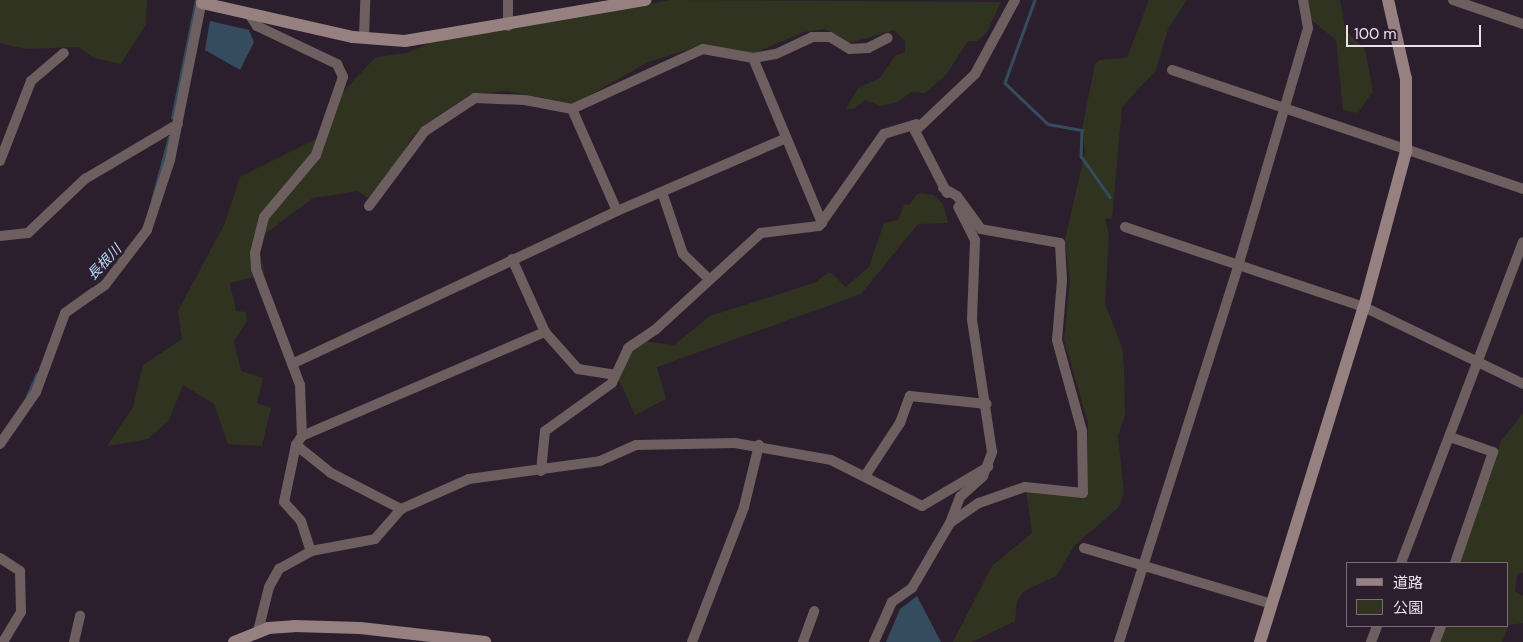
<!DOCTYPE html>
<meta charset="utf-8">
<style>
body{margin:0}
#map{position:relative;width:1523px;height:642px;overflow:hidden;background:#2c1f2d;font-family:"DM Sans","Noto Sans JP",sans-serif}
div>[style]{position:absolute}
.green>*{inset:0;background:#30331f}
.water>*{inset:0;background:#354b5e}
.stream>*{height:2.5px;margin:-1.25px;padding:0 1.25px;transform-origin:1.25px;border-radius:1.25px;background:#354b5e}
.street>*{height:10px;margin:-5px;padding:0 5px;transform-origin:5px;border-radius:5px;background:#6d5f5f}
.secondary>*{height:12px;margin:-6px;padding:0 6px;transform-origin:6px;border-radius:6px;background:#978080}
span{translate:-50% -50%;white-space:nowrap;text-align:center;line-height:1.15;-webkit-text-stroke:5px #2c1f2d;paint-order:stroke}
.water-label{font-size:14px;color:#b6dbf9;font-style:italic}
.legend{position:absolute;left:1346px;top:562px;width:162px;height:65px;box-sizing:border-box;background:#2c1f2d;border:1px solid #786d79;margin:0;padding:6px 9px;list-style:none;font-size:15px;color:#eae1eb}
.legend li{display:flex;align-items:center;gap:10px;height:25px}
.legend b{width:25px;border:1px solid #786d79}
.scale{position:absolute;left:1346px;top:25px;width:135px;height:22px;box-sizing:border-box;border:2px solid #eae1eb;border-top:0;padding-left:6px;font-size:15px;line-height:18px;white-space:nowrap;color:#eae1eb;-webkit-text-stroke:4px #2c1f2d;paint-order:stroke}
</style>
<div id="map">
<div class="green">
<div style="clip-path:polygon(0 0,147px 0,146px 24px,121px 64px,94px 58px,78px 47px,25px 49px,0 43px)"></div>
<div style="clip-path:polygon(671px 0,1001px 2px,987px 32px,977px 41px,968px 41px,946px 75px,925px 93px,911px 92px,898px 102px,880px 106px,865px 100px,854px 109px,846px 109px,858px 88px,880px 78px,895px 56px,905px 52px,905px 41px,894px 30px,850px 43px,825px 29px,804px 32px,752px 54px,702px 45px,646px 63px,575px 104px,507px 91px,471px 94px,424px 125px,410px 140px,393px 173px,367px 198px,358px 191px,313px 198px,262px 236px,259px 251px,265px 274px,230px 283px,236px 311px,246px 312px,247px 321px,234px 341px,241px 371px,263px 378px,257px 403px,271px 408px,262px 446px,228px 444px,214px 404px,183px 385px,169px 420px,148px 439px,107px 446px,133px 407px,143px 365px,182px 339px,178px 311px,224px 225px,240px 177px,318px 138px,341px 94px,376px 57px,407px 53px,432px 42px)"></div>
<div style="clip-path:polygon(1149px 0,1187px 0,1168px 29px,1156px 70px,1122px 107px,1112px 219px,1105px 218px,1109px 235px,1105px 304px,1122px 347px,1124px 368px,1125px 414px,1118px 436px,1124px 493px,1119px 507px,1074px 546px,1056px 576px,1024px 591px,1017px 601px,1015px 621px,972px 642px,953px 642px,992px 566px,1032px 533px,1026px 491px,1088px 496px,1088px 423px,1064px 340px,1070px 281px,1065px 240px,1085px 152px,1082px 129px,1095px 64px,1099px 60px,1127px 58px)"></div>
<div style="clip-path:polygon(1306px 0,1340px 0,1346px 31px,1365px 49px,1373px 91px,1358px 113px,1343px 110px,1336px 40px,1310px 19px)"></div>
<div style="clip-path:polygon(918px 193px,934px 195px,943px 204px,948px 223px,918px 224px,861px 294px,657px 367px,666px 399px,635px 415px,619px 380px,630px 353px,643px 341px,674px 345px,710px 316px,814px 283px,830px 272px,846px 287px,869px 267px,884px 223px,898px 220px,904px 205px,910px 204px)"></div>
<div style="clip-path:polygon(1523px 413px,1523px 573px,1517px 574px,1515px 592px,1523px 596px,1523px 623px,1509px 625px,1502px 642px,1440px 642px,1447px 626px,1507px 626px,1507px 563px,1459px 563px,1501px 441px)"></div>
</div>
<div class="water">
<div style="clip-path:polygon(210px 21px,249px 30px,254px 42px,240px 70px,205px 50px)"></div>
<div style="clip-path:polygon(917px 596px,941px 642px,886px 642px,900px 609px)"></div>
</div>
<div class="stream">
<div style="left:1035px;top:0;width:88px;rotate:109.9deg"></div>
<div style="left:1005px;top:83px;width:59px;rotate:43.6deg"></div>
<div style="left:1048px;top:124px;width:35px;rotate:10deg"></div>
<div style="left:1082px;top:130px;width:26px;rotate:92deg"></div>
<div style="left:1081px;top:156px;width:50px;rotate:54.7deg"></div>
<div style="left:172px;top:118px;width:120px;rotate:-78.5deg"></div>
<div style="left:152px;top:200px;width:65px;rotate:-74.9deg"></div>
<div style="left:62px;top:310px;width:36px;rotate:-36deg"></div>
<div style="left:27px;top:396px;width:24px;rotate:-66deg"></div>
</div>
<div class="street">
<div style="left:1453px;top:0;width:74px;rotate:18.9deg"></div>
<div style="left:251px;top:17px;width:11px;rotate:56deg"></div>
<div style="left:257px;top:26px;width:89px;rotate:25.4deg"></div>
<div style="left:337px;top:64px;width:14px;rotate:65deg"></div>
<div style="left:343px;top:77px;width:83px;rotate:109.1deg"></div>
<div style="left:316px;top:155px;width:81px;rotate:130deg"></div>
<div style="left:264px;top:217px;width:37px;rotate:104deg"></div>
<div style="left:255px;top:253px;width:16px;rotate:86deg"></div>
<div style="left:256px;top:269px;width:124px;rotate:69.2deg"></div>
<div style="left:300px;top:385px;width:51px;rotate:87.8deg"></div>
<div style="left:302px;top:436px;width:11px;rotate:124deg"></div>
<div style="left:296px;top:445px;width:58px;rotate:101.9deg"></div>
<div style="left:284px;top:502px;width:25px;rotate:48deg"></div>
<div style="left:301px;top:521px;width:32px;rotate:72deg"></div>
<div style="left:508px;top:26px;width:26px;rotate:-90deg"></div>
<div style="left:364px;top:37px;width:37px;rotate:-88deg"></div>
<div style="left:753px;top:58px;width:179px;rotate:67.3deg"></div>
<div style="left:1172px;top:70px;width:371px;rotate:18.7deg"></div>
<div style="left:572px;top:109px;width:111px;rotate:66.2deg"></div>
<div style="left:0;top:161px;width:86px;rotate:-68.8deg"></div>
<div style="left:31px;top:81px;width:43px;rotate:-40.3deg"></div>
<div style="left:662px;top:192px;width:65px;rotate:71.3deg"></div>
<div style="left:683px;top:254px;width:36px;rotate:44deg"></div>
<div style="left:947px;top:193px;width:70px;rotate:-117.3deg"></div>
<div style="left:915px;top:131px;width:83px;rotate:-43.5deg"></div>
<div style="left:975px;top:74px;width:84px;rotate:-61.6deg"></div>
<div style="left:369px;top:206px;width:94px;rotate:-53.3deg"></div>
<div style="left:425px;top:131px;width:60px;rotate:-33.4deg"></div>
<div style="left:475px;top:98px;width:50px;rotate:2.3deg"></div>
<div style="left:525px;top:100px;width:48px;rotate:10.8deg"></div>
<div style="left:572px;top:109px;width:144px;rotate:-24.6deg"></div>
<div style="left:703px;top:49px;width:51px;rotate:10.2deg"></div>
<div style="left:753px;top:58px;width:23px;rotate:-10deg"></div>
<div style="left:776px;top:54px;width:40px;rotate:-25deg"></div>
<div style="left:812px;top:37px;width:18px"></div>
<div style="left:830px;top:37px;width:23px;rotate:31deg"></div>
<div style="left:850px;top:49px;width:18px;rotate:-3deg"></div>
<div style="left:868px;top:48px;width:22px;rotate:-27deg"></div>
<div style="left:1125px;top:227px;width:252px;rotate:18.5deg"></div>
<div style="left:1364px;top:307px;width:177px;rotate:25.8deg"></div>
<div style="left:0;top:236px;width:28px;rotate:-6deg"></div>
<div style="left:28px;top:233px;width:79px;rotate:-43.5deg"></div>
<div style="left:85px;top:179px;width:108px;rotate:-30.6deg"></div>
<div style="left:512px;top:259px;width:80px;rotate:65.7deg"></div>
<div style="left:545px;top:332px;width:50px;rotate:48.3deg"></div>
<div style="left:578px;top:369px;width:37px;rotate:9deg"></div>
<div style="left:294px;top:363px;width:357px;rotate:-25.2deg"></div>
<div style="left:617px;top:211px;width:182px;rotate:-23.3deg"></div>
<div style="left:302px;top:436px;width:264px;rotate:-23.2deg"></div>
<div style="left:1450px;top:437px;width:46px;rotate:19.2deg"></div>
<div style="left:1493px;top:452px;width:117px;rotate:108.9deg"></div>
<div style="left:0;top:444px;width:63px;rotate:-55.3deg"></div>
<div style="left:36px;top:392px;width:84px;rotate:-69.8deg"></div>
<div style="left:65px;top:313px;width:49px;rotate:-35deg"></div>
<div style="left:105px;top:285px;width:69px;rotate:-52.6deg"></div>
<div style="left:147px;top:230px;width:74px;rotate:-71.8deg"></div>
<div style="left:170px;top:160px;width:163px;rotate:-78.7deg"></div>
<div style="left:296px;top:445px;width:45px;rotate:38.7deg"></div>
<div style="left:331px;top:473px;width:79px;rotate:27.2deg"></div>
<div style="left:541px;top:471px;width:40px;rotate:-84.3deg"></div>
<div style="left:545px;top:431px;width:82px;rotate:-35.6deg"></div>
<div style="left:612px;top:383px;width:38px;rotate:-65deg"></div>
<div style="left:628px;top:348px;width:32px;rotate:-34deg"></div>
<div style="left:655px;top:330px;width:144px;rotate:-42.5deg"></div>
<div style="left:761px;top:233px;width:58px;rotate:-6.9deg"></div>
<div style="left:819px;top:226px;width:113px;rotate:-54.8deg"></div>
<div style="left:884px;top:134px;width:34px;rotate:-17deg"></div>
<div style="left:865px;top:476px;width:64px;rotate:-56.6deg"></div>
<div style="left:900px;top:423px;width:29px;rotate:-70deg"></div>
<div style="left:910px;top:396px;width:77px;rotate:5.9deg"></div>
<div style="left:950px;top:523px;width:28px;rotate:-69deg"></div>
<div style="left:960px;top:497px;width:31px;rotate:-42deg"></div>
<div style="left:983px;top:476px;width:26px;rotate:-69deg"></div>
<div style="left:992px;top:452px;width:134px;rotate:-98.6deg"></div>
<div style="left:972px;top:319px;width:79px;rotate:-87.8deg"></div>
<div style="left:975px;top:240px;width:37px;rotate:-117deg"></div>
<div style="left:1084px;top:548px;width:196px;rotate:16.6deg"></div>
<div style="left:0;top:558px;width:24px;rotate:33deg"></div>
<div style="left:20px;top:571px;width:41px;rotate:88.6deg"></div>
<div style="left:21px;top:612px;width:35px;rotate:121deg"></div>
<div style="left:1401px;top:563px;width:343px;rotate:-69.2deg"></div>
<div style="left:258px;top:631px;width:45px;rotate:-76deg"></div>
<div style="left:269px;top:587px;width:21px;rotate:-61deg"></div>
<div style="left:279px;top:569px;width:37px;rotate:-29deg"></div>
<div style="left:311px;top:551px;width:65px;rotate:-10.6deg"></div>
<div style="left:375px;top:539px;width:40px;rotate:-49deg"></div>
<div style="left:401px;top:509px;width:74px;rotate:-23.8deg"></div>
<div style="left:469px;top:479px;width:132px;rotate:-7.8deg"></div>
<div style="left:600px;top:461px;width:39px;rotate:-24deg"></div>
<div style="left:636px;top:445px;width:99px;rotate:-1.2deg"></div>
<div style="left:735px;top:443px;width:97px;rotate:10deg"></div>
<div style="left:831px;top:460px;width:102px;rotate:26.8deg"></div>
<div style="left:922px;top:506px;width:77px;rotate:-30.6deg"></div>
<div style="left:74px;top:642px;width:27px;rotate:-77deg"></div>
<div style="left:692px;top:642px;width:145px;rotate:-68.9deg"></div>
<div style="left:744px;top:507px;width:64px;rotate:-76.4deg"></div>
<div style="left:803px;top:642px;width:33px;rotate:-70deg"></div>
<div style="left:874px;top:642px;width:44px;rotate:-65.8deg"></div>
<div style="left:892px;top:602px;width:24px;rotate:-35deg"></div>
<div style="left:912px;top:588px;width:75px;rotate:-59.7deg"></div>
<div style="left:950px;top:523px;width:35px;rotate:-35deg"></div>
<div style="left:979px;top:503px;width:49px;rotate:-19.2deg"></div>
<div style="left:1025px;top:487px;width:58px;rotate:5.9deg"></div>
<div style="left:1083px;top:493px;width:62px;rotate:-90.9deg"></div>
<div style="left:1082px;top:431px;width:94px;rotate:-105.4deg"></div>
<div style="left:1057px;top:340px;width:59px;rotate:-85.2deg"></div>
<div style="left:1062px;top:281px;width:38px;rotate:-93deg"></div>
<div style="left:1060px;top:243px;width:80px;rotate:-170deg"></div>
<div style="left:981px;top:229px;width:41px;rotate:-126deg"></div>
<div style="left:957px;top:196px;width:16px;rotate:-150deg"></div>
<div style="left:1119px;top:642px;width:394px;rotate:-72.4deg"></div>
<div style="left:1238px;top:266px;width:248px;rotate:-73.6deg"></div>
<div style="left:1308px;top:28px;width:28px;rotate:-100deg"></div>
<div style="left:1371px;top:642px;width:17px;rotate:-69deg"></div>
<div style="left:1435px;top:642px;width:17px;rotate:-69deg"></div>
</div>
<div class="secondary">
<div style="left:202px;top:3px;width:155px;rotate:12.7deg"></div>
<div style="left:353px;top:37px;width:52px;rotate:4.4deg"></div>
<div style="left:405px;top:41px;width:244px;rotate:-9.7deg"></div>
<div style="left:234px;top:642px;width:37px;rotate:-22deg"></div>
<div style="left:268px;top:628px;width:26px;rotate:-4deg"></div>
<div style="left:294px;top:626px;width:66px;rotate:1.7deg"></div>
<div style="left:360px;top:628px;width:126px;rotate:6.4deg"></div>
<div style="left:1260px;top:642px;width:351px;rotate:-72.8deg"></div>
<div style="left:1364px;top:307px;width:162px;rotate:-74.9deg"></div>
<div style="left:1406px;top:151px;width:72px;rotate:-90deg"></div>
<div style="left:1406px;top:79px;width:81px;rotate:-102.8deg"></div>
</div>
<div class="water-label">
<span style="left:104px;top:262px;rotate:-47deg">長根川</span>
</div>
<ul class="legend">
<li><b style="height:6px;background:#978080"></b>道路</li>
<li><b style="height:14px;background:#30331f"></b>公園</li>
</ul>
<div class="scale">100 m</div>
</div>
